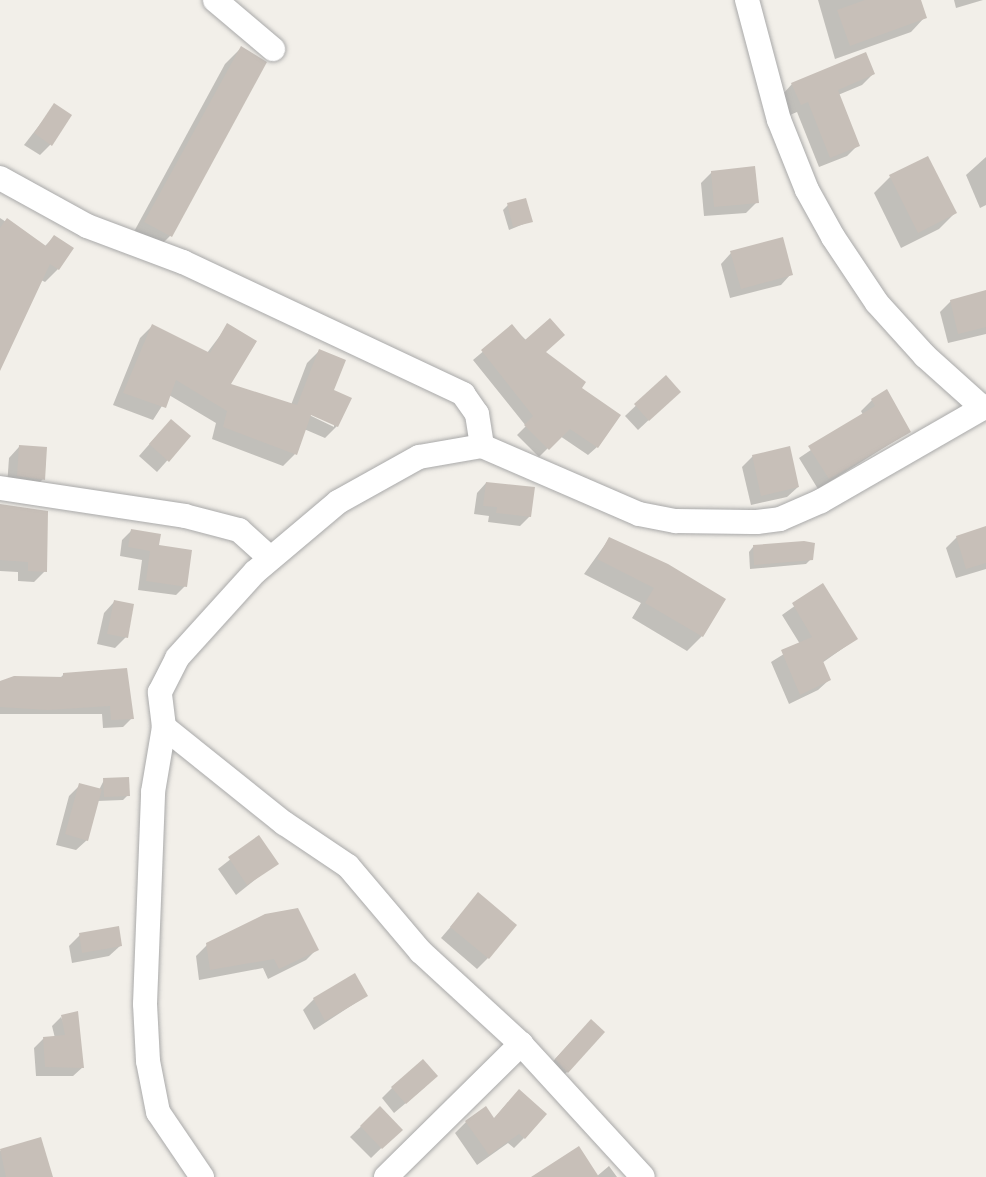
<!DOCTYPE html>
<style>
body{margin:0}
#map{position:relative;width:986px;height:1177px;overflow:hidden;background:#f2efe9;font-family:Overpass,sans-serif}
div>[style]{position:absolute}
.shadow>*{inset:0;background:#0003}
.building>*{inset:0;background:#c7bfb8}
.roads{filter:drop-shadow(0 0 2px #a9a9a9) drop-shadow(0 0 2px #a9a9a9)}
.minor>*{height:24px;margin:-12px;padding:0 12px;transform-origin:12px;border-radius:12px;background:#fff}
span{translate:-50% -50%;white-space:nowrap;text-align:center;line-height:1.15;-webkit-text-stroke:5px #fff;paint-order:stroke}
</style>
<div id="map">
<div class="shadow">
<div style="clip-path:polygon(818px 0,919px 0,925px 17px,911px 32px,835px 59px)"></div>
<div style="clip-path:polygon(954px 0,983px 0,956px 8px)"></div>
<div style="clip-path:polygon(241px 48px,265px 63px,170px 236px,154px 252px,130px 239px,225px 64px)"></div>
<div style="clip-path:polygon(873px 74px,862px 85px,838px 95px,858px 145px,847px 156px,819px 167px,797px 112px,790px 115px,782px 95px,792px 84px)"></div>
<div style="clip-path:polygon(55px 105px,50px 145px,40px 155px,24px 145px)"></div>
<div style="clip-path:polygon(986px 157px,986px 205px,980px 208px,966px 175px)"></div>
<div style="clip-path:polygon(712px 172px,757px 202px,746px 213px,704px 216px,701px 183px)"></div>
<div style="clip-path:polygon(890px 177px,955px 213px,939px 229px,901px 248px,874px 193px)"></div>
<div style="clip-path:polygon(508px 205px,531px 221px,509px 230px,503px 210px)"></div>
<div style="clip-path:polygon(0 218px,44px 247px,54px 237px,58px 269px,45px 282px,41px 280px,0 367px)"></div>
<div style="clip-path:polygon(731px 253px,791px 274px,781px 285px,730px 298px,721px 264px)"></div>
<div style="clip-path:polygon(986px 292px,986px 334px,948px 343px,940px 312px,951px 301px)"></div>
<div style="clip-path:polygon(evenodd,228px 325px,228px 385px,291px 405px,307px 363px,319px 351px,332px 391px,337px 426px,325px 438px,304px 429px,295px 454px,283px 466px,212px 439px,216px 423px,169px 395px,153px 420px,113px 405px,140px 338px,152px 326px,207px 353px,228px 325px,304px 409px,334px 423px,334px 427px,303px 412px,304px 409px)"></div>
<div style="clip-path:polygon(512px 327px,579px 389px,597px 447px,588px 455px,560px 436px,539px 457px,517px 435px,526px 426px,473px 360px)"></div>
<div style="clip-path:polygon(665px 378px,668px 402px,638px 430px,625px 416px)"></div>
<div style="clip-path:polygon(872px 400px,909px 432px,818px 489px,799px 458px,863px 415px,861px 411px)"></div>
<div style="clip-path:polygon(160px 432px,189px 436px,157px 472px,139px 456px)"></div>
<div style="clip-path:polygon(19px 447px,43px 479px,32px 490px,7px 486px,9px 458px)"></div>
<div style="clip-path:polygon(753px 456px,798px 487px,787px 497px,751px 505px,742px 467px)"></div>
<div style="clip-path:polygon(486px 483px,530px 516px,520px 526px,488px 522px,489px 516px,474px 514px,477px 493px)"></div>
<div style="clip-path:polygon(0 506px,45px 571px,34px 582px,18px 581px,18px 572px,0 571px)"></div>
<div style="clip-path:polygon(986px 528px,986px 569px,956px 578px,946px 548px,957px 537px)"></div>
<div style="clip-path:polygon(131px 531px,157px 547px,185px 586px,176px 595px,138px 590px,142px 560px,120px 556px,122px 540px)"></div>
<div style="clip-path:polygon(609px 539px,702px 636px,687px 651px,632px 618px,641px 603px,584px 574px)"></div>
<div style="clip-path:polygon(753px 547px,811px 559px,806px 564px,750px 569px,749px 552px)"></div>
<div style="clip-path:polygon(823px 586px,856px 639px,822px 663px,829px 680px,818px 690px,789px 704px,771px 662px,800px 644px,782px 615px)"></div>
<div style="clip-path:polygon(114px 602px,126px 637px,115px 648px,97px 644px,104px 613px)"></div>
<div style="clip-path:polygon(64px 674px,132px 718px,123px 727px,103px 728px,102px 714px,0 714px,0 681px,59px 679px)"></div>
<div style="clip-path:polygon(104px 780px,128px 795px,123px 800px,97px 801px,87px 840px,76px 850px,56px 845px,69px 796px,80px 785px,99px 790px)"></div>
<div style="clip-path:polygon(259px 837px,276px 863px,236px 895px,218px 869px)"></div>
<div style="clip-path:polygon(478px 895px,488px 958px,477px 969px,441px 938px)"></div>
<div style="clip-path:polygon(80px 935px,120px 946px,109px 956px,72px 963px,69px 946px)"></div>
<div style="clip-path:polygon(207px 945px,317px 949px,306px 960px,268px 979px,263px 968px,199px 980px,196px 956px)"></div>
<div style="clip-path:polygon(366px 996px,314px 1030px,303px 1010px,314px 999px)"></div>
<div style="clip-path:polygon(61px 1017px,83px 1067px,73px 1076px,36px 1076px,34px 1048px,43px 1039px,55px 1038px,52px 1026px)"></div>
<div style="clip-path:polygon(580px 1032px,567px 1072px,556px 1082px,545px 1070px)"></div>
<div style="clip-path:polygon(425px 1087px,394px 1113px,382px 1098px,392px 1088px)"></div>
<div style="clip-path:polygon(508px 1102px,524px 1138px,514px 1148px,508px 1143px,477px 1165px,455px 1133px,466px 1122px,493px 1120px)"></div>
<div style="clip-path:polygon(380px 1108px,400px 1130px,371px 1158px,350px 1137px)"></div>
<div style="clip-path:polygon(40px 1139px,51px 1177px,0 1177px,0 1151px)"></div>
<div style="clip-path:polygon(609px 1166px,617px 1177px,537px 1177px,596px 1177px)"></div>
</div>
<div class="building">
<div style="clip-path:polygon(865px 0,921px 0,927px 18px,850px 46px,837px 10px)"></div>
<div style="clip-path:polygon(241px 46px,267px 62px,172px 237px,144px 222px)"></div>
<div style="clip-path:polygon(866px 52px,875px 74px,838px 90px,860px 146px,830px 158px,808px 102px,801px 105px,791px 83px)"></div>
<div style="clip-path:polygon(54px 103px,72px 115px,52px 146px,34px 133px)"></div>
<div style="clip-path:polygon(928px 156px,957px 213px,918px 233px,889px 175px)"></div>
<div style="clip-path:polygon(755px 166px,759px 203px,714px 207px,711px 171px)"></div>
<div style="clip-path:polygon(526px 198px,533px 222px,513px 227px,507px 203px)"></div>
<div style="clip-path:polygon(7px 218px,46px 246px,54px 235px,74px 248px,59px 270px,50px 264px,0 371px,0 228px)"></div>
<div style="clip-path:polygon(783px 237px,793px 275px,741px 289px,730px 251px)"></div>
<div style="clip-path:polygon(986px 290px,986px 327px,958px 334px,950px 300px)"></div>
<div style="clip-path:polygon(550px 318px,565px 335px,546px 352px,586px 382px,582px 388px,621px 415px,598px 448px,570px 429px,549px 450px,524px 425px,533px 416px,481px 350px,512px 324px,525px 340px)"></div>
<div style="clip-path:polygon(227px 323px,257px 341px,231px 384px,297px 405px,319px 349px,346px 360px,334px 390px,352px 398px,338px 427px,311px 415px,297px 455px,223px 427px,227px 411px,176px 380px,166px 408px,123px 393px,152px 324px,210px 353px)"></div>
<div style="clip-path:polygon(666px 375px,681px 392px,649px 421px,634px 404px)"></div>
<div style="clip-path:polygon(887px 389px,911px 432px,829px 479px,808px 446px,875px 406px,871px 399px)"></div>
<div style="clip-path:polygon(171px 419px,191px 436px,169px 462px,149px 444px)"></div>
<div style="clip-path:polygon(19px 445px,47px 447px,45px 480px,17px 476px)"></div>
<div style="clip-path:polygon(790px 446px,799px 487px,761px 496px,752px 455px)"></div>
<div style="clip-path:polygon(486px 482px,535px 487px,531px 517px,496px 513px,497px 507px,483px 506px)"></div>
<div style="clip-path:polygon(0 504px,48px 511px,47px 572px,28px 571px,28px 562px,0 560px)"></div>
<div style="clip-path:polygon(986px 526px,986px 563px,966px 569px,956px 536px)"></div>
<div style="clip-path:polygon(131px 529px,161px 534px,159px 545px,192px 550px,187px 587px,146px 581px,150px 551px,128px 547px)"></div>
<div style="clip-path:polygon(609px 537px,668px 564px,726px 599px,703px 637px,645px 603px,654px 588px,597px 559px)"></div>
<div style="clip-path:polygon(804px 541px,815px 543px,813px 560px,754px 565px,753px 545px)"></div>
<div style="clip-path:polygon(823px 583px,858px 639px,823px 661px,831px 680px,800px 695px,781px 650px,812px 637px,792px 603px)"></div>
<div style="clip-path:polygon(114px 600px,134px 604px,128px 638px,107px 634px)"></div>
<div style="clip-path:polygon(127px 668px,134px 719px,111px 720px,110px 706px,48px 710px,0 707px,0 681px,14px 676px,63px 677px,63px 673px)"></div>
<div style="clip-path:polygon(129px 777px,130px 796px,104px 797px,103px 778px)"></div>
<div style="clip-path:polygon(79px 783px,102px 789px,88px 841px,65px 834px)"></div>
<div style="clip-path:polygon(259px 835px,279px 864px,247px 885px,228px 857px)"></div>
<div style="clip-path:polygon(478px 892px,517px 925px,489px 959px,450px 927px)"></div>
<div style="clip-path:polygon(298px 908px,319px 950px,279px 969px,274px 959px,210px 970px,206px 943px,265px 914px)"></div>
<div style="clip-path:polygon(119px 926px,122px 946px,82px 953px,79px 933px)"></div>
<div style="clip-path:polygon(355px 973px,368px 996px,325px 1021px,313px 998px)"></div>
<div style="clip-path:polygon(78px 1011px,84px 1068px,45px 1067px,43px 1037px,65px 1035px,61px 1015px)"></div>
<div style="clip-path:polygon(591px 1019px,605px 1032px,568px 1073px,555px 1059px)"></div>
<div style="clip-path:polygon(423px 1059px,438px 1076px,406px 1104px,391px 1087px)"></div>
<div style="clip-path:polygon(519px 1089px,547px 1114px,525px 1139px,519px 1134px,489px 1155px,465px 1121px,486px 1106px,494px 1118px)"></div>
<div style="clip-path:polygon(380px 1106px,403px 1130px,382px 1149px,360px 1126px)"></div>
<div style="clip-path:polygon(41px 1137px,53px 1177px,6px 1177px,0 1149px)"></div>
<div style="clip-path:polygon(579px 1146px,599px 1177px,531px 1177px,562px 1157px)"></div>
</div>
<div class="roads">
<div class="minor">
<div style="left:215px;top:0;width:76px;rotate:40.2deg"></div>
<div style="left:747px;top:0;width:124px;rotate:75.1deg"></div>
<div style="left:779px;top:120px;width:75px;rotate:68.2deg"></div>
<div style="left:807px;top:190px;width:54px;rotate:61deg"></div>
<div style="left:833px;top:237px;width:79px;rotate:56.3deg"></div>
<div style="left:877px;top:303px;width:72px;rotate:47.8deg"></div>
<div style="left:925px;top:356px;width:78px;rotate:41.9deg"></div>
<div style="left:0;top:178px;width:99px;rotate:28.9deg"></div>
<div style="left:87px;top:226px;width:103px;rotate:20.6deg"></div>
<div style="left:183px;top:262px;width:310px;rotate:25.2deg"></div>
<div style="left:463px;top:394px;width:24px;rotate:55deg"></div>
<div style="left:477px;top:414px;width:32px;rotate:81deg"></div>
<div style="left:0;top:488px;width:187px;rotate:8.6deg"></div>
<div style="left:185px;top:516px;width:56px;rotate:14.5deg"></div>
<div style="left:239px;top:530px;width:42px;rotate:42.1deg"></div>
<div style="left:164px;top:727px;width:154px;rotate:38.7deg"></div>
<div style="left:284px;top:823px;width:77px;rotate:33.9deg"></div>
<div style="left:348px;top:866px;width:113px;rotate:49.7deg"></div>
<div style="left:421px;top:952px;width:136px;rotate:42.6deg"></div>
<div style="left:521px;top:1044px;width:180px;rotate:47.5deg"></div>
<div style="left:202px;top:1177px;width:78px;rotate:-124.1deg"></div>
<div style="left:158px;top:1112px;width:52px;rotate:-101.1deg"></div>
<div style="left:148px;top:1061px;width:57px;rotate:-93deg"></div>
<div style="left:145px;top:1004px;width:212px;rotate:-87.8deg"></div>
<div style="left:153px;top:792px;width:66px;rotate:-80.4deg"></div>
<div style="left:164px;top:727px;width:35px;rotate:-97deg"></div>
<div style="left:160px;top:692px;width:38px;rotate:-63deg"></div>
<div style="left:177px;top:658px;width:116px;rotate:-47.8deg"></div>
<div style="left:255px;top:572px;width:109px;rotate:-40.1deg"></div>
<div style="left:338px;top:502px;width:93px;rotate:-29.1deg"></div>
<div style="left:419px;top:457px;width:64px;rotate:-9.9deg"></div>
<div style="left:482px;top:446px;width:171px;rotate:23.4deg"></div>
<div style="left:639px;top:514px;width:38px;rotate:11deg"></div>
<div style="left:676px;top:521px;width:81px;rotate:0.7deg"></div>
<div style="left:757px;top:522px;width:23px;rotate:-7deg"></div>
<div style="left:780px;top:519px;width:45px;rotate:-23.7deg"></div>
<div style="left:821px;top:501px;width:190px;rotate:-29.9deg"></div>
<div style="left:386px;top:1177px;width:190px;rotate:-44.6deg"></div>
</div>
</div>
</div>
